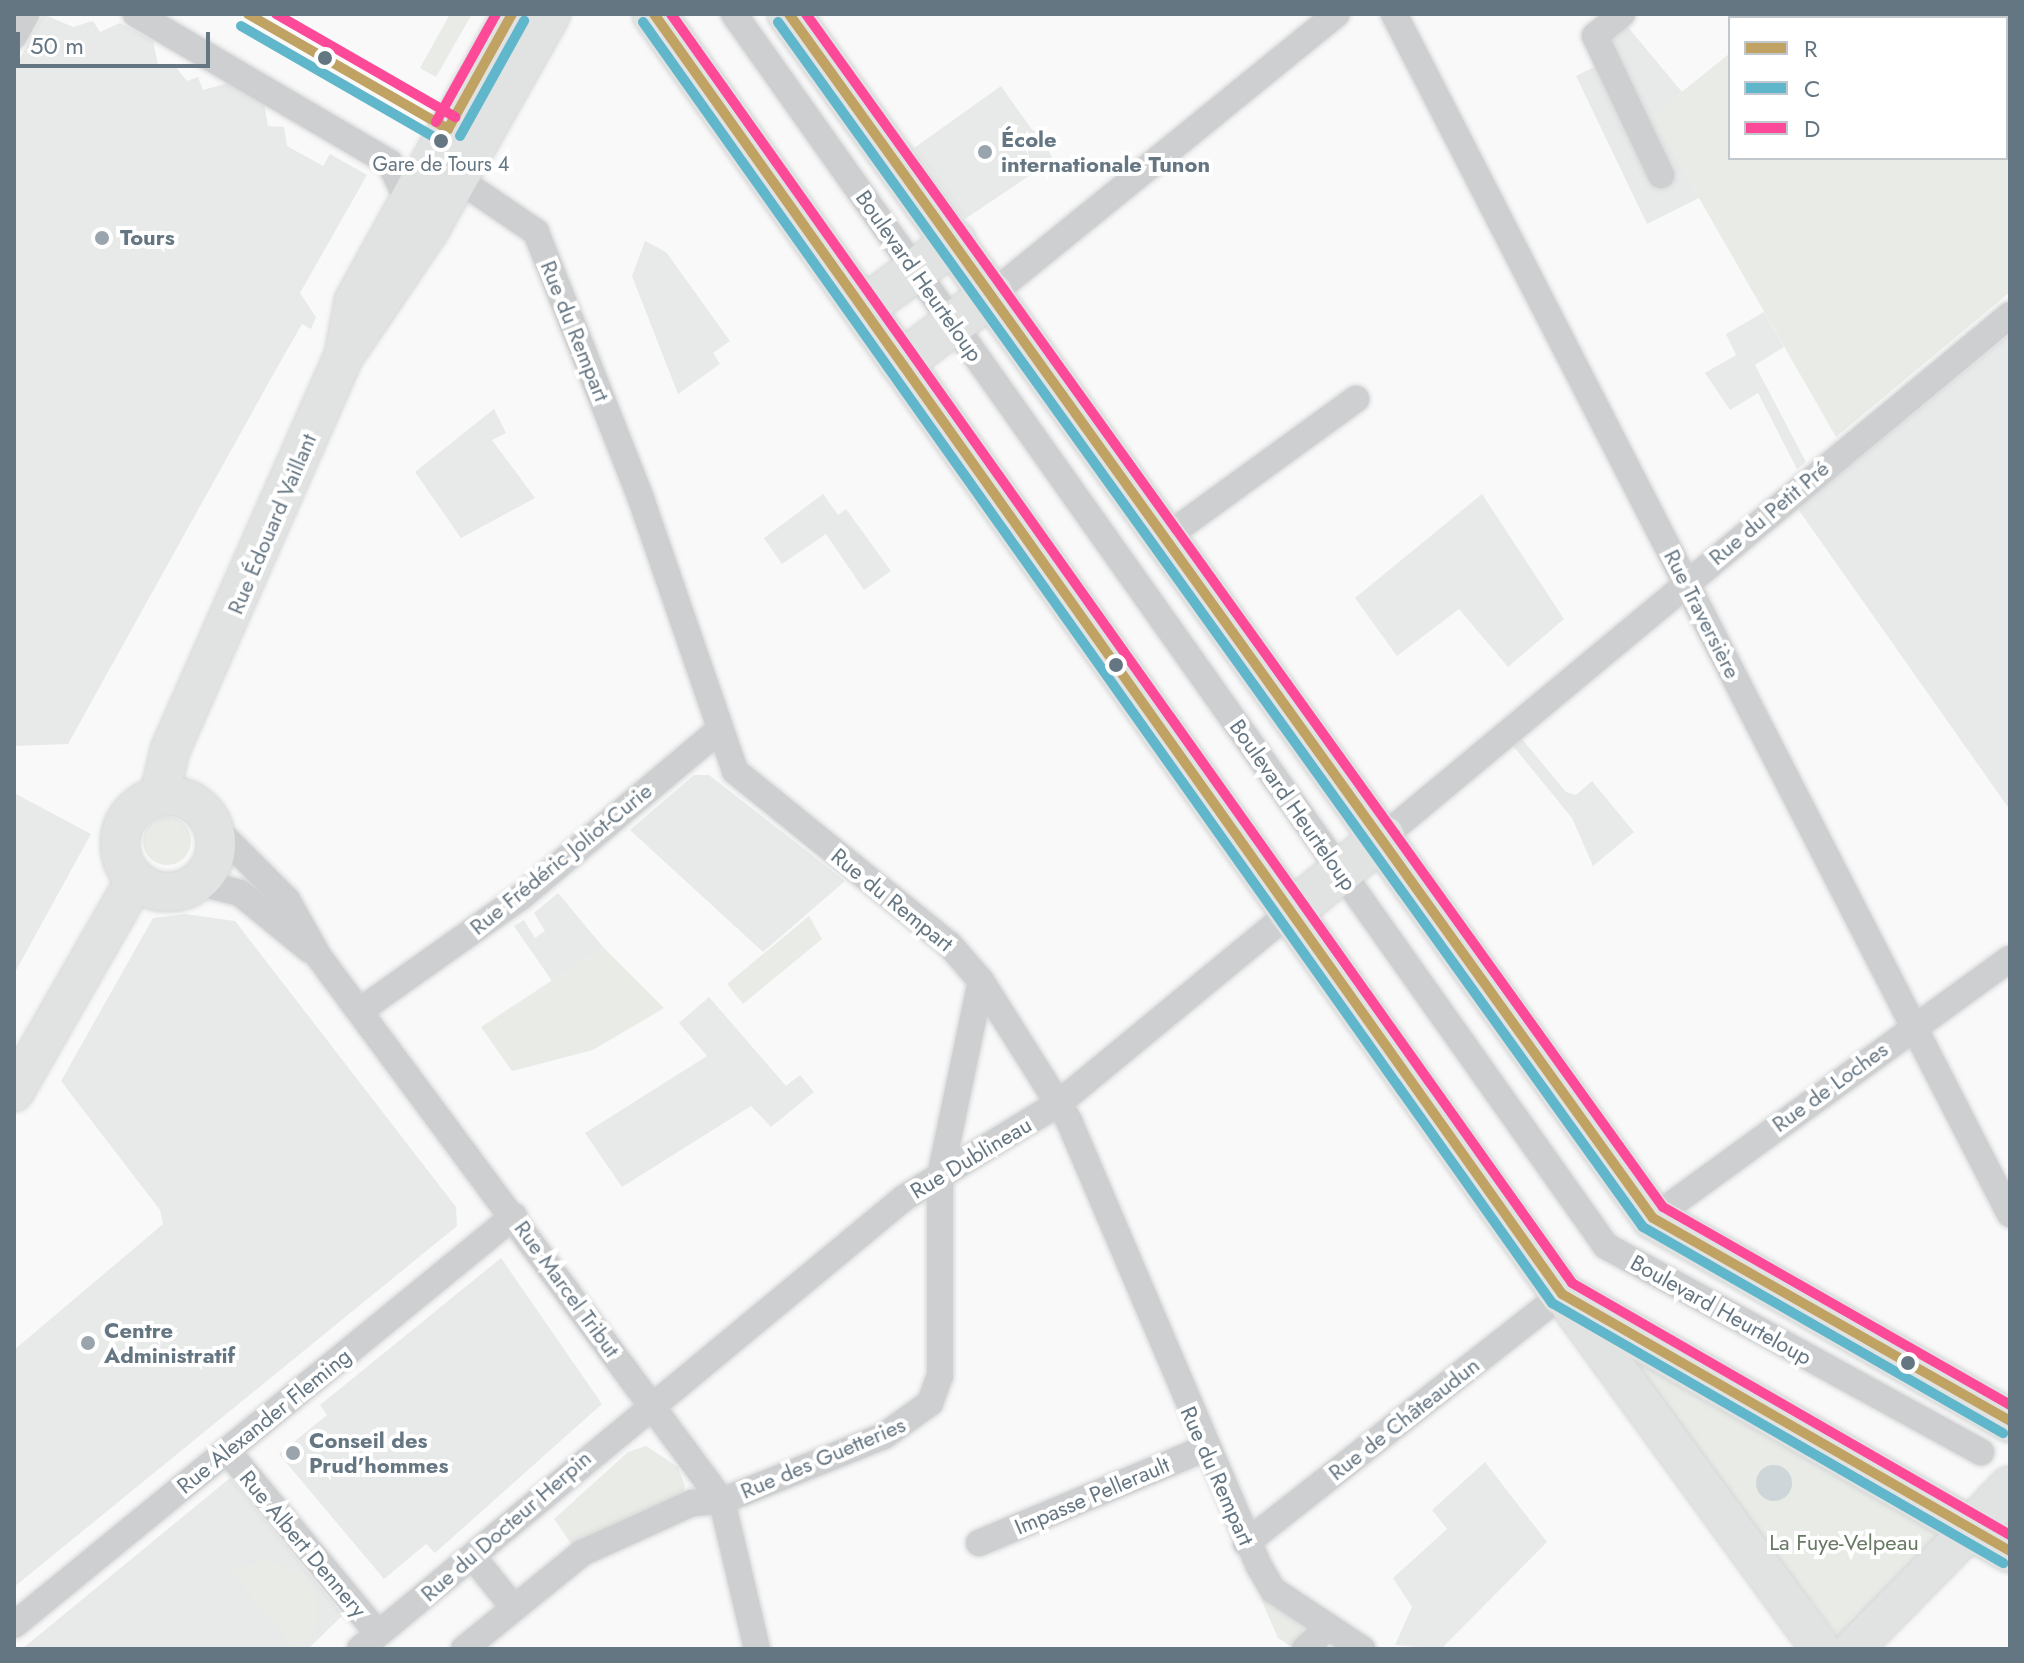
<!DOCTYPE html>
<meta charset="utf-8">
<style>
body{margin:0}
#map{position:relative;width:2024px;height:1663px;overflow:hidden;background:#f9f9f9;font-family:Jost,sans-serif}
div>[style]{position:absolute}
.built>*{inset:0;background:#e8e9e9}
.green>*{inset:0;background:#e8ebe6}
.round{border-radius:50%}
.water>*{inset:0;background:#ced6d9}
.roads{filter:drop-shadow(0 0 2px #d5d6d7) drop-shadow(0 0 2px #d5d6d7)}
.street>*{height:26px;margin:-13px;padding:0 13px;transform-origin:13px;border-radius:13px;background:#cecfd0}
.secondary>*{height:38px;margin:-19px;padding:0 19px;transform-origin:19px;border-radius:19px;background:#e1e2e2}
.secondary>.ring{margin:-19px;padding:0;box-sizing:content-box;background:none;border:38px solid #e1e2e2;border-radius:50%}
.primary>*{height:42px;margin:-21px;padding:0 21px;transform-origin:21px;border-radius:21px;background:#e1e2e2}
.bus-1>*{height:10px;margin:-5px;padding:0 5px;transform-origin:5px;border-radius:5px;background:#c0a363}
.bus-2>*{height:10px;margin:-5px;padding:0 5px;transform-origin:5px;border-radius:5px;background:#60b6ca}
.bus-3>*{height:10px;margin:-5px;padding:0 5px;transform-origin:5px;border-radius:5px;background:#fd4a98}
.dots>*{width:22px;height:22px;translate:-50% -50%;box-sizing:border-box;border:4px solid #fff;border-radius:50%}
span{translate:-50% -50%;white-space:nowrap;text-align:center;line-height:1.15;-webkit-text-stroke:8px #fff;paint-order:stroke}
.bus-label{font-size:20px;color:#657683}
.poi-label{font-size:22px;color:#657683;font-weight:700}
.left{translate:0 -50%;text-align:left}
.street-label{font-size:22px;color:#657683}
.park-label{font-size:22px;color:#687a64}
.frame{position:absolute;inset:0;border:16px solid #657683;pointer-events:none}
.legend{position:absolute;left:1728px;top:16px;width:280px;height:144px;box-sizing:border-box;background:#fff;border:2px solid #c1c8cd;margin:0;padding:10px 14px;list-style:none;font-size:24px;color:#657683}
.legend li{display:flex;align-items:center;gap:16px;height:40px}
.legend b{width:40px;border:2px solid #c1c8cd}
.scale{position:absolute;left:16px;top:32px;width:194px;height:36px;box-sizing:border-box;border:4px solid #657683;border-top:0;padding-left:10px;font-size:24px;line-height:28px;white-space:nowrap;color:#657683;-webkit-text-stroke:6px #fff;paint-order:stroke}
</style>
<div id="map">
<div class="built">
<div style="clip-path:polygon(43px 14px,73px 27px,93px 21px,100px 32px,120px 23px,153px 41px,158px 65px,175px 66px,187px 81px,198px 77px,203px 90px,228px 83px,264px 102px,268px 126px,284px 127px,287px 146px,323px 166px,330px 154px,367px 175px,300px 293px,316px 317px,311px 329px,302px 324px,274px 373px,68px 744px,14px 746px,14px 70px)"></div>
<div style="clip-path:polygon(1617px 14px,1682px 92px,1653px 116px,1699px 198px,1647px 224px,1576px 76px,1598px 65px)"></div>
<div style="clip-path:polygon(1001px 86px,1033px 131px,1039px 128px,1053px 160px,965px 219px,914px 148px)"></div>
<div style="clip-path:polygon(645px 241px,666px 252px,730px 341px,713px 353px,720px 364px,678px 394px,632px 276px)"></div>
<div style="clip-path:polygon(1764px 312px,1784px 347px,1755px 365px,1806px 462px,1797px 469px,1758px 393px,1730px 410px,1705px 373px,1736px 355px,1726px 334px)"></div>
<div style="clip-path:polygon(2010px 334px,2010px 810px,1798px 509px)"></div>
<div style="clip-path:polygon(494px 409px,506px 433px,492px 440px,535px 498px,461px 538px,415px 472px)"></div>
<div style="clip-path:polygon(823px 494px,838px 515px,846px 509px,891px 571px,864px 590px,826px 534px,782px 564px,764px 538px)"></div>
<div style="clip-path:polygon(1482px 494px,1564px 619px,1508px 667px,1459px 609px,1397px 656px,1355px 598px)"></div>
<div style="clip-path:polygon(1522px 739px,1566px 792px,1576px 795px,1592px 781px,1634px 832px,1593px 866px,1572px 818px,1513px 746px)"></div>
<div style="clip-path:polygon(694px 775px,709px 775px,845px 881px,763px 952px,630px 830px)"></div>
<div style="clip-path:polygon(14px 793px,91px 834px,14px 974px)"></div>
<div style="clip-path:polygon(558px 893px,603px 947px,552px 981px,514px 926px,524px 920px,535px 938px,545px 931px,534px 913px)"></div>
<div style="clip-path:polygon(185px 914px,235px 921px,456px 1207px,457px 1226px,14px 1587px,14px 1350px,163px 1224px,160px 1210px,61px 1081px,153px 918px)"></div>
<div style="clip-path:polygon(709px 997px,786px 1086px,800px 1075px,814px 1092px,771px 1127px,751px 1106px,622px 1187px,585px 1133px,707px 1056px,679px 1023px)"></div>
<div style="clip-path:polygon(501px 1258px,602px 1404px,435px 1553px,426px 1544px,384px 1579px,279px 1454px,327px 1415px,320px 1405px)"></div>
<div style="clip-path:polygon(1485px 1462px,1547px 1542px,1441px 1649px,1395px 1645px,1412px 1607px,1393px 1578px,1447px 1529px,1432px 1510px)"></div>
<div style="clip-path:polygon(230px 1478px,343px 1615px,308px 1649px,22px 1649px)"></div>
</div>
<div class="green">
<div style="clip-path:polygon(450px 14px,472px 14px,436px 77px,420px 68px)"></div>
<div style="clip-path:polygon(1778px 14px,1997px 14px,1999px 18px,1773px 18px)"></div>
<div style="clip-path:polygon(2006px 30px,2010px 292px,1836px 437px,1652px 116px,1730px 53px,1730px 158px,2006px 158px)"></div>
<div class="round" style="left:143px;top:817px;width:48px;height:48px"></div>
<div style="clip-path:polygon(809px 916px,822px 939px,743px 1004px,727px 984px)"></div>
<div style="clip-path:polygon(603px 947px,664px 1008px,593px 1050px,512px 1071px,481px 1027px)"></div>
<div style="clip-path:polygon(1621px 1349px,1943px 1530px,1839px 1639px)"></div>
<div style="clip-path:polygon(646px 1446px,678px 1467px,685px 1486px,681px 1500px,572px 1545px,554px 1519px,628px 1452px)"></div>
<div style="clip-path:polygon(267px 1559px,302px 1573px,316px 1595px,318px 1621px,304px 1649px,295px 1649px,231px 1572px)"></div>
<div style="clip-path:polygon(1270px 1596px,1305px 1625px,1295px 1649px,1278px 1638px,1261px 1599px)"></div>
</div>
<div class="water">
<div class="round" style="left:1756px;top:1465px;width:36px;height:36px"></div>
</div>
<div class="roads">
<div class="street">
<div style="left:136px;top:14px;width:294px;rotate:30.4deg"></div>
<div style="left:390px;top:163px;width:26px;rotate:65deg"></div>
<div style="left:734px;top:14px;width:1509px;rotate:54.71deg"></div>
<div style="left:1606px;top:1246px;width:428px;rotate:28.8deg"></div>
<div style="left:1394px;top:14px;width:1349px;rotate:62.83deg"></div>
<div style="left:1622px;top:14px;width:35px;rotate:141deg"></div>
<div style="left:1595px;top:36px;width:154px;rotate:64.6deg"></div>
<div style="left:14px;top:36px;width:25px;rotate:-61deg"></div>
<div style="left:445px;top:170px;width:110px;rotate:34.3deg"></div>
<div style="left:536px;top:232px;width:287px;rotate:68.5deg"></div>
<div style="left:641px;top:499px;width:288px;rotate:70.9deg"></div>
<div style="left:735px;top:771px;width:275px;rotate:39deg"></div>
<div style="left:949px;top:944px;width:49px;rotate:49.1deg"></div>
<div style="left:981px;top:981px;width:165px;rotate:57.8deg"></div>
<div style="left:1069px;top:1121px;width:484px;rotate:66.9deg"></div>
<div style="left:1259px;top:1566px;width:28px;rotate:60deg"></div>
<div style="left:1273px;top:1590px;width:107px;rotate:33.5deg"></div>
<div style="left:992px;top:294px;width:444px;rotate:-39.1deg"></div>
<div style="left:1166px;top:537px;width:235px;rotate:-36deg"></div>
<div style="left:212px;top:825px;width:106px;rotate:45deg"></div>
<div style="left:287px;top:900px;width:65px;rotate:60.7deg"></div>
<div style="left:319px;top:957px;width:677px;rotate:53.47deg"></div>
<div style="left:722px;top:1501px;width:152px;rotate:76.7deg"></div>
<div style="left:1383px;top:837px;width:816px;rotate:-39.78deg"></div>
<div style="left:197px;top:882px;width:44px;rotate:14.3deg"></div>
<div style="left:240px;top:893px;width:90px;rotate:39.2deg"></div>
<div style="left:361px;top:1010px;width:197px;rotate:-35.3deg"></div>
<div style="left:522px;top:896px;width:256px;rotate:-40.1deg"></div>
<div style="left:1653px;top:1218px;width:441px;rotate:-36deg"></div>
<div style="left:229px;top:1453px;width:234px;rotate:50.5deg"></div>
<div style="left:979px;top:1543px;width:244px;rotate:-22.7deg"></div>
<div style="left:1246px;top:1543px;width:402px;rotate:-38.2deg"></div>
<div style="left:473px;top:1557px;width:65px;rotate:51.2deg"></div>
<div style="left:14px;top:1625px;width:646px;rotate:-39.28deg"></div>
<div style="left:360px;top:1649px;width:707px;rotate:-39.66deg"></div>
<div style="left:904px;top:1198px;width:182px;rotate:-31.5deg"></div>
<div style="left:1059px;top:1103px;width:301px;rotate:-39.5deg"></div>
<div style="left:464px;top:1649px;width:152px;rotate:-39.1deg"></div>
<div style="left:582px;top:1553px;width:121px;rotate:-24.4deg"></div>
<div style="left:692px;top:1503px;width:30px;rotate:-4deg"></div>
<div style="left:722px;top:1501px;width:175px;rotate:-21.9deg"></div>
<div style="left:884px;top:1436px;width:57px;rotate:-35.7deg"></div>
<div style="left:930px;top:1403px;width:29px;rotate:-70deg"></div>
<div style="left:940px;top:1376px;width:199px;rotate:-90deg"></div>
<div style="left:940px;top:1177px;width:200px;rotate:-78.2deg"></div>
<div style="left:1305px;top:1649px;width:28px;rotate:-44deg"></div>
</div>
<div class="secondary">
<div style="left:348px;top:350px;width:143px;rotate:-55.9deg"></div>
<div style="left:428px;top:232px;width:250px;rotate:-60.6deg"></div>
<div class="ring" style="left:120px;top:796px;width:58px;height:58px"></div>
<div style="left:159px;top:797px;width:48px;rotate:-76.8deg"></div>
<div style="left:170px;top:750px;width:432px;rotate:-66.2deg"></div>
<div style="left:344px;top:355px;width:55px;rotate:-79.5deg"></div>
<div style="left:354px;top:301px;width:328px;rotate:-61.2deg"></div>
<div style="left:14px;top:1092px;width:245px;rotate:-60.2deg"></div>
<div style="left:1562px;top:1294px;width:439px;rotate:53.9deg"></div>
<div style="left:1853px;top:1649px;width:168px;rotate:-45.5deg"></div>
</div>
<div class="primary">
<div style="left:654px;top:14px;width:1569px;rotate:54.65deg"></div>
<div style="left:1562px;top:1294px;width:516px;rotate:29.84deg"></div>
<div style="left:789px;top:14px;width:1482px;rotate:54.34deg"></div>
<div style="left:1653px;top:1218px;width:411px;rotate:29.6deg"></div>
<div style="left:863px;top:308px;width:113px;rotate:-35.7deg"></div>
<div style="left:901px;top:363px;width:114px;rotate:-37.2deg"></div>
<div style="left:1291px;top:912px;width:119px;rotate:-39.2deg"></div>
<div style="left:1971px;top:1529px;width:57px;rotate:-46.4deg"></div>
</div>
</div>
<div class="bus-1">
<div style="left:248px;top:14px;width:231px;rotate:29.9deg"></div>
<div style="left:654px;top:14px;width:1569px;rotate:54.65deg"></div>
<div style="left:1562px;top:1294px;width:516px;rotate:29.84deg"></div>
<div style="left:789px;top:14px;width:1482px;rotate:54.34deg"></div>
<div style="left:1653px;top:1218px;width:411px;rotate:29.6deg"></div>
<div style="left:448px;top:129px;width:132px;rotate:-60.9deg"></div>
</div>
<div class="bus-2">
<div style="left:643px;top:22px;width:1571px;rotate:54.64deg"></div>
<div style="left:1552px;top:1303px;width:521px;rotate:29.96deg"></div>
<div style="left:778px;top:22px;width:1483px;rotate:54.33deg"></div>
<div style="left:1643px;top:1227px;width:415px;rotate:29.8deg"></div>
<div style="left:241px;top:26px;width:231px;rotate:29.9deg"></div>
<div style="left:460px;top:136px;width:132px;rotate:-60.9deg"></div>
</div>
<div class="bus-3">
<div style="left:276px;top:14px;width:207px;rotate:29.9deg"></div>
<div style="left:671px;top:14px;width:1556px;rotate:54.62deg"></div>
<div style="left:1572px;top:1283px;width:505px;rotate:29.91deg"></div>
<div style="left:806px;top:14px;width:1469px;rotate:54.31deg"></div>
<div style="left:1663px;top:1207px;width:400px;rotate:29.7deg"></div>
<div style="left:436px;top:122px;width:124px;rotate:-60.9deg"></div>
</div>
<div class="dots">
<div style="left:325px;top:58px;background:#657683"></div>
<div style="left:441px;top:141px;background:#657683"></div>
<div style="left:985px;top:152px;background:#99a4ac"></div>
<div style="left:102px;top:238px;background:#99a4ac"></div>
<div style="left:1116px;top:665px;background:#657683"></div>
<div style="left:88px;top:1343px;background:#99a4ac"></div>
<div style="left:1908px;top:1363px;background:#657683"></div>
<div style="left:293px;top:1453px;background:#99a4ac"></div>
</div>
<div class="bus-label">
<span style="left:441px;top:164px">Gare de Tours 4</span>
</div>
<div class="poi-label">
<span class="left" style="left:1001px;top:152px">École<br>internationale Tunon</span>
<span class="left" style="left:120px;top:238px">Tours</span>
<span class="left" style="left:104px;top:1343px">Centre<br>Administratif</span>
<span class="left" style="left:309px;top:1453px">Conseil des<br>Prud'hommes</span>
</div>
<div class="street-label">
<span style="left:919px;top:276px;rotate:55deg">Boulevard Heurteloup</span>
<span style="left:575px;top:331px;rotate:68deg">Rue du Rempart</span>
<span style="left:1769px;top:513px;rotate:-40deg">Rue du Petit Pré</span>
<span style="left:272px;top:524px;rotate:-67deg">Rue Édouard Vaillant</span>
<span style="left:1702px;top:614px;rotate:63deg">Rue Traversière</span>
<span style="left:1293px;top:805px;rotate:55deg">Boulevard Heurteloup</span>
<span style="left:561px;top:859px;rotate:-39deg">Rue Frédéric Joliot-Curie</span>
<span style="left:892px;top:900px;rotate:39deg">Rue du Rempart</span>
<span style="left:1830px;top:1087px;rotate:-36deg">Rue de Loches</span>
<span style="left:971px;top:1158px;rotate:-31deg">Rue Dublineau</span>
<span style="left:567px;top:1289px;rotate:54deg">Rue Marcel Tribut</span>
<span style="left:1721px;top:1310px;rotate:29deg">Boulevard Heurteloup</span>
<span style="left:1404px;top:1419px;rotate:-38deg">Rue de Châteaudun</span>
<span style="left:264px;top:1421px;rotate:-39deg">Rue Alexander Fleming</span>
<span style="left:823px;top:1458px;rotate:-23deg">Rue des Guetteries</span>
<span style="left:1217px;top:1476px;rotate:66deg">Rue du Rempart</span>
<span style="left:1092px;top:1496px;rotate:-23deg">Impasse Pellerault</span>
<span style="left:506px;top:1526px;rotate:-41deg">Rue du Docteur Herpin</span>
<span style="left:303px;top:1544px;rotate:50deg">Rue Albert Dennery</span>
</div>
<div class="park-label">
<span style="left:1844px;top:1543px">La Fuye-Velpeau</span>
</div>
<div class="frame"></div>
<ul class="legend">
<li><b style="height:10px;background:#c0a363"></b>R</li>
<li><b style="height:10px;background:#60b6ca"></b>C</li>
<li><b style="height:10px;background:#fd4a98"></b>D</li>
</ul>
<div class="scale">50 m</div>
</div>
